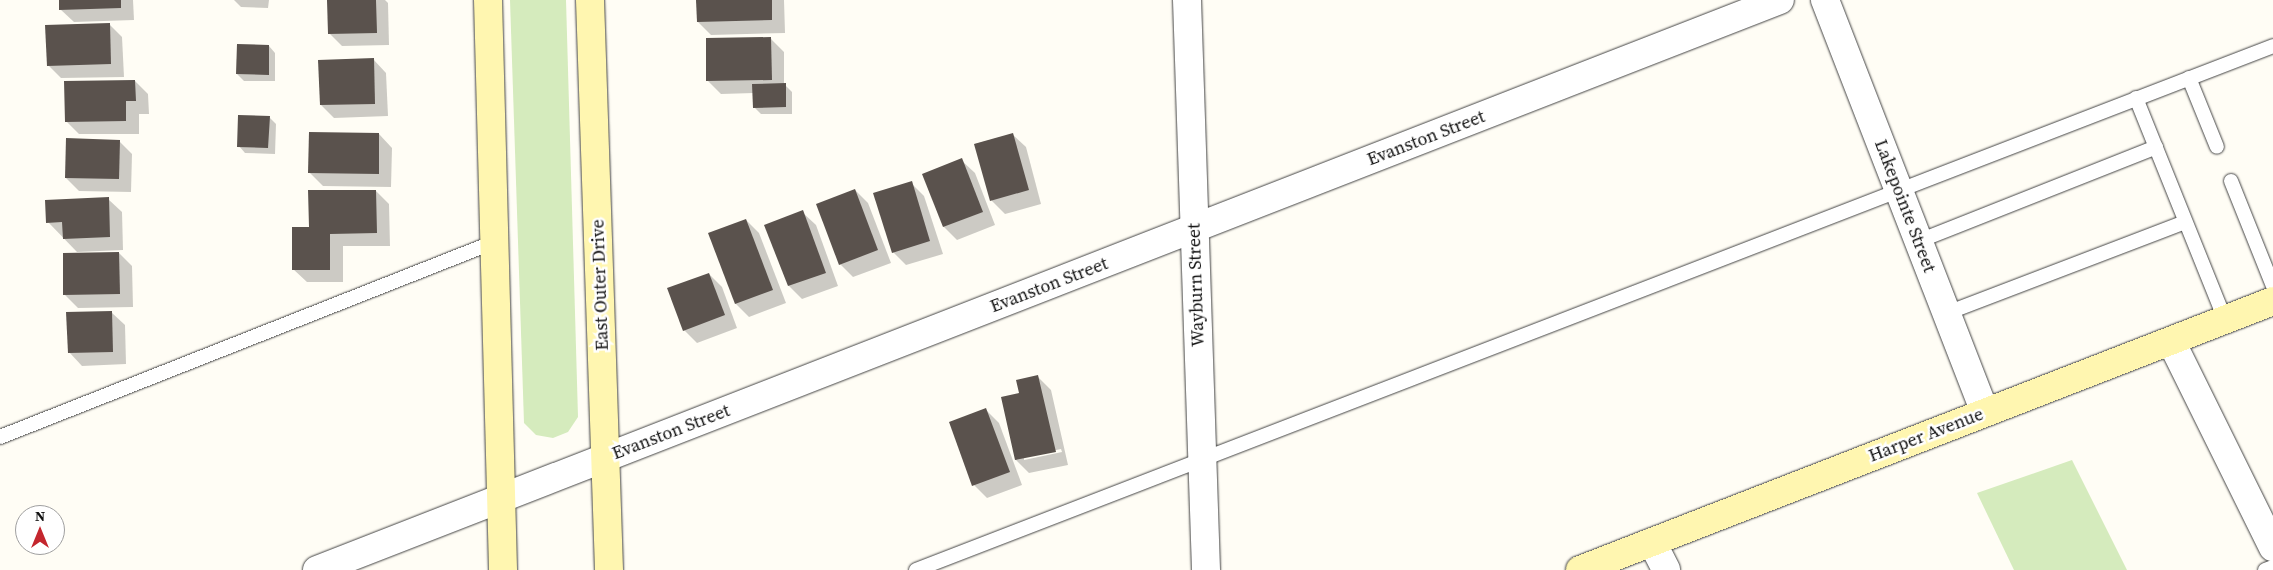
<!DOCTYPE html>
<style>
body{margin:0}
#map{position:relative;width:2273px;height:570px;overflow:hidden;background:#fffdf5;font-family:"Source Serif 4",serif}
div>[style]{position:absolute}
.green>*{inset:0;background:#d5ebbd}
.shadow>*{inset:0;background:#0003}
.building>*{inset:0;background:#5a524d}
.roads{filter:drop-shadow(0 0 1px #444) drop-shadow(0 0 1px #444)}
.lane>*{height:14px;margin:-7px;padding:0 7px;transform-origin:7px;border-radius:7px;background:#fff}
.street>*{height:28px;margin:-14px;padding:0 14px;transform-origin:14px;border-radius:14px;background:#fff}
.secondary>*{height:28px;margin:-14px;padding:0 14px;transform-origin:14px;border-radius:14px;background:#fff6b0}
span{translate:-50% -50%;white-space:nowrap;text-align:center;line-height:1.15;-webkit-text-stroke:5px #fff;paint-order:stroke}
.street-label{font-size:18px;color:#111}
.north{position:absolute;left:15px;top:505px;width:50px;height:50px;box-sizing:border-box;background:#fff;border:1px solid #a0a0a0;border-radius:50%;rotate:0deg;font-size:14px;font-weight:700;line-height:20px;text-align:center;color:#111}
.north::after{content:'';display:block;margin:auto;width:18px;height:22px;background:#c4262e;clip-path:polygon(50% 0,100% 100%,50% 72%,0 100%)}
</style>
<div id="map">
<div class="green">
<div style="clip-path:polygon(510px 0,566px 0,578px 417px,568px 432px,553px 438px,536px 435px,524px 423px)"></div>
<div style="clip-path:polygon(2072px 460px,2127px 570px,2014px 570px,1977px 493px)"></div>
</div>
<div class="shadow">
<div style="clip-path:polygon(60px 0,133px 0,134px 20px,74px 22px,60px 9px)"></div>
<div style="clip-path:polygon(234px 0,269px 0,268px 8px,241px 7px)"></div>
<div style="clip-path:polygon(328px 0,385px 0,388px 3px,389px 45px,342px 46px,329px 33px)"></div>
<div style="clip-path:polygon(697px 0,784px 0,785px 33px,711px 35px,698px 22px)"></div>
<div style="clip-path:polygon(109px 24px,122px 37px,124px 77px,61px 78px,48px 65px)"></div>
<div style="clip-path:polygon(771px 39px,784px 52px,784px 84px,792px 92px,792px 114px,761px 114px,754px 107px,754px 93px,721px 94px,708px 81px)"></div>
<div style="clip-path:polygon(269px 46px,275px 53px,275px 81px,244px 81px,237px 74px)"></div>
<div style="clip-path:polygon(373px 59px,386px 73px,388px 116px,334px 118px,321px 105px)"></div>
<div style="clip-path:polygon(135px 81px,148px 94px,149px 114px,139px 114px,139px 134px,79px 134px,66px 121px)"></div>
<div style="clip-path:polygon(269px 117px,276px 124px,275px 154px,245px 153px,239px 146px)"></div>
<div style="clip-path:polygon(379px 134px,392px 148px,391px 187px,323px 186px,310px 173px)"></div>
<div style="clip-path:polygon(1012px 134px,1026px 147px,1041px 204px,1005px 214px,992px 201px,975px 144px)"></div>
<div style="clip-path:polygon(119px 141px,132px 154px,131px 192px,79px 191px,66px 178px)"></div>
<div style="clip-path:polygon(961px 160px,975px 173px,995px 225px,957px 240px,944px 227px,924px 174px)"></div>
<div style="clip-path:polygon(911px 183px,924px 196px,943px 254px,906px 265px,893px 252px)"></div>
<div style="clip-path:polygon(855px 190px,868px 203px,891px 263px,853px 277px,840px 264px)"></div>
<div style="clip-path:polygon(376px 191px,389px 204px,390px 246px,343px 246px,343px 282px,307px 282px,293px 269px,310px 229px)"></div>
<div style="clip-path:polygon(108px 199px,122px 212px,123px 250px,77px 252px,48px 222px)"></div>
<div style="clip-path:polygon(802px 212px,816px 225px,838px 286px,802px 299px,789px 286px)"></div>
<div style="clip-path:polygon(746px 220px,759px 233px,786px 303px,749px 317px,736px 304px,710px 234px)"></div>
<div style="clip-path:polygon(119px 253px,132px 266px,133px 307px,78px 308px,65px 295px)"></div>
<div style="clip-path:polygon(709px 274px,722px 287px,737px 328px,697px 343px,684px 330px)"></div>
<div style="clip-path:polygon(111px 312px,125px 325px,126px 364px,82px 366px,69px 352px)"></div>
<div style="clip-path:polygon(evenodd,1038px 377px,1051px 390px,1068px 465px,1029px 473px,1016px 460px,1021px 394px,1038px 377px,1061px 449px,1062px 452px,1024px 460px,1024px 457px,1061px 449px)"></div>
<div style="clip-path:polygon(986px 410px,999px 423px,1022px 485px,987px 498px,974px 485px)"></div>
</div>
<div class="building">
<div style="clip-path:polygon(59px 0,121px 0,121px 8px,59px 10px)"></div>
<div style="clip-path:polygon(327px 0,376px 0,377px 33px,328px 34px)"></div>
<div style="clip-path:polygon(696px 0,772px 0,772px 20px,697px 22px)"></div>
<div style="clip-path:polygon(110px 23px,111px 64px,47px 66px,45px 25px)"></div>
<div style="clip-path:polygon(771px 37px,772px 80px,706px 81px,706px 38px)"></div>
<div style="clip-path:polygon(237px 44px,269px 45px,269px 75px,236px 74px)"></div>
<div style="clip-path:polygon(374px 58px,375px 104px,320px 105px,318px 60px)"></div>
<div style="clip-path:polygon(135px 80px,136px 101px,126px 101px,126px 121px,65px 122px,64px 81px)"></div>
<div style="clip-path:polygon(786px 83px,786px 107px,753px 108px,752px 84px)"></div>
<div style="clip-path:polygon(238px 115px,270px 116px,268px 148px,237px 147px)"></div>
<div style="clip-path:polygon(309px 132px,379px 133px,379px 174px,308px 173px)"></div>
<div style="clip-path:polygon(1013px 133px,1029px 190px,990px 201px,974px 144px)"></div>
<div style="clip-path:polygon(66px 138px,120px 140px,119px 179px,65px 178px)"></div>
<div style="clip-path:polygon(962px 158px,983px 212px,943px 227px,922px 174px)"></div>
<div style="clip-path:polygon(912px 181px,930px 241px,892px 253px,873px 193px)"></div>
<div style="clip-path:polygon(855px 189px,878px 250px,839px 265px,816px 204px)"></div>
<div style="clip-path:polygon(308px 190px,376px 190px,377px 233px,330px 234px,330px 270px,292px 270px,292px 227px,309px 227px)"></div>
<div style="clip-path:polygon(109px 197px,110px 237px,63px 239px,62px 222px,46px 223px,45px 200px)"></div>
<div style="clip-path:polygon(803px 210px,826px 273px,788px 286px,764px 225px)"></div>
<div style="clip-path:polygon(746px 219px,773px 290px,735px 304px,708px 233px)"></div>
<div style="clip-path:polygon(119px 252px,120px 294px,63px 295px,63px 253px)"></div>
<div style="clip-path:polygon(709px 273px,725px 315px,683px 331px,667px 288px)"></div>
<div style="clip-path:polygon(112px 311px,113px 352px,68px 353px,66px 312px)"></div>
<div style="clip-path:polygon(1038px 375px,1056px 452px,1015px 460px,1001px 397px,1019px 393px,1016px 380px)"></div>
<div style="clip-path:polygon(986px 408px,1010px 472px,972px 486px,949px 422px)"></div>
</div>
<div class="roads">
<div class="lane">
<div style="left:2189px;top:78px;width:74px;rotate:67.9deg"></div>
<div style="left:2136px;top:98px;width:238px;rotate:68.1deg"></div>
<div style="left:2231px;top:181px;width:113px;rotate:68.2deg"></div>
<div style="left:1919px;top:241px;width:255px;rotate:-21.6deg"></div>
<div style="left:1947px;top:313px;width:255px;rotate:-20.9deg"></div>
<div style="left:0;top:437px;width:531px;rotate:-21.54deg"></div>
<div style="left:916px;top:570px;width:1455px;rotate:-21.11deg"></div>
<div style="left:2265px;top:570px;width:9px;rotate:-21deg"></div>
</div>
<div class="street">
<div style="left:1187px;top:0;width:570px;rotate:88.09deg"></div>
<div style="left:1825px;top:0;width:442px;rotate:68.8deg"></div>
<div style="left:2171px;top:341px;width:230px;rotate:63.7deg"></div>
<div style="left:1652px;top:542px;width:31px;rotate:63deg"></div>
<div style="left:317px;top:570px;width:1570px;rotate:-21.29deg"></div>
</div>
<div class="secondary">
<div style="left:488px;top:0;width:570px;rotate:88.49deg"></div>
<div style="left:590px;top:0;width:570px;rotate:88.09deg"></div>
<div style="left:1580px;top:570px;width:743px;rotate:-21.21deg"></div>
</div>
</div>
<div class="street-label">
<span style="left:1426px;top:138px;rotate:-21deg">Evanston Street</span>
<span style="left:1905px;top:206px;rotate:69deg">Lakepointe Street</span>
<span style="left:600px;top:285px;rotate:-92deg">East Outer Drive</span>
<span style="left:1049px;top:285px;rotate:-21deg">Evanston Street</span>
<span style="left:1196px;top:285px;rotate:-92deg">Wayburn Street</span>
<span style="left:671px;top:432px;rotate:-21deg">Evanston Street</span>
<span style="left:1926px;top:435px;rotate:-21deg">Harper Avenue</span>
</div>
<div class="north">N</div>
</div>
